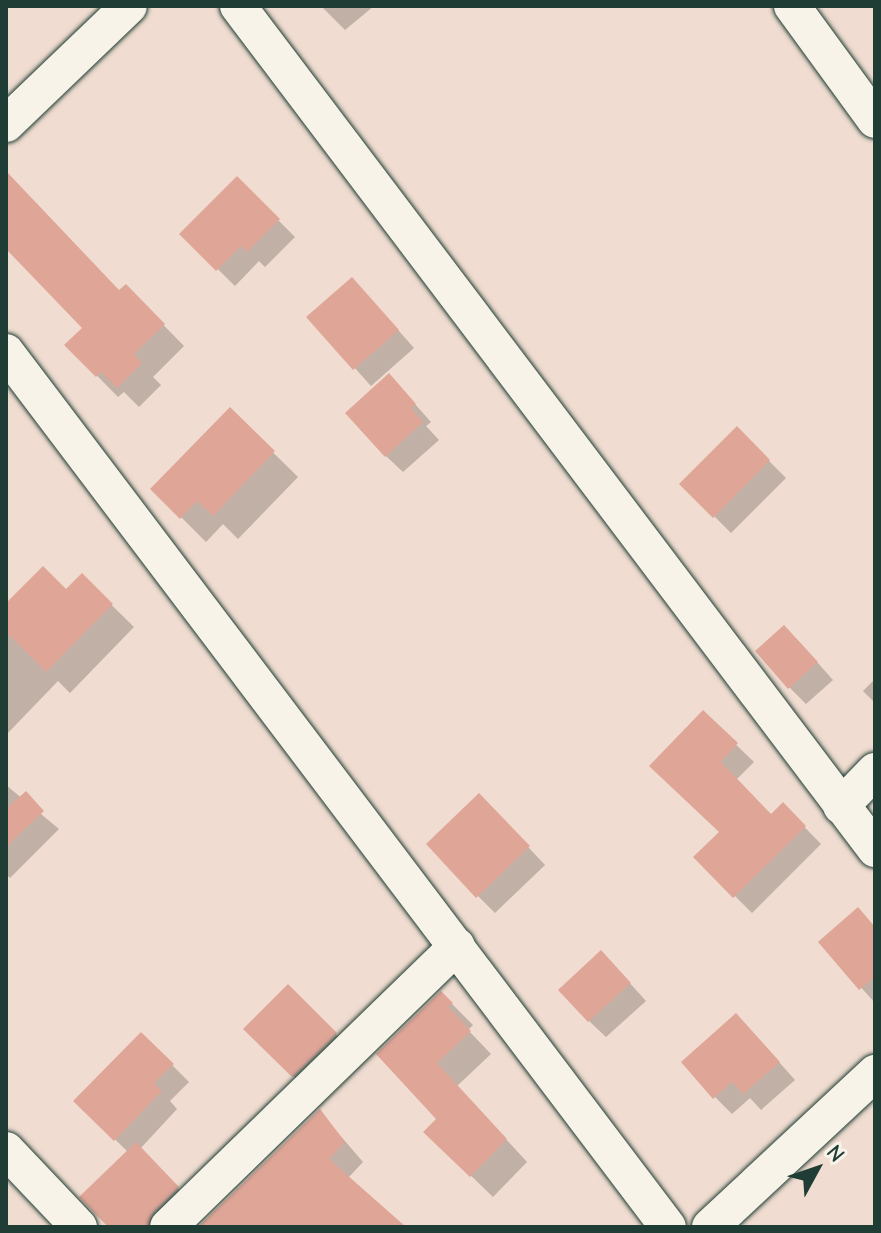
<!DOCTYPE html>
<style>
body{margin:0}
#map{position:relative;width:881px;height:1233px;overflow:hidden;background:#f0dcd0;font-family:"Comic Neue",sans-serif}
div>[style]{position:absolute}
.shadow>*{inset:0;background:#0003}
.building>*{inset:0;background:#dfa698}
.roads{filter:drop-shadow(0 0 2px #1f3d34) drop-shadow(0 0 2px #1f3d34)}
.street>*{height:36px;margin:-18px;padding:0 18px;transform-origin:18px;border-radius:18px;background:#f7f3e8}
span{translate:-50% -50%;white-space:nowrap;text-align:center;line-height:1.15;-webkit-text-stroke:8px #f7f3e8;paint-order:stroke}
.frame{position:absolute;inset:0;border:8px solid #1f3d34;pointer-events:none}
.north{position:absolute;left:777px;top:1129px;width:80px;height:80px;-webkit-text-stroke:6px #f7f3e8;paint-order:stroke;rotate:50deg;font-size:22px;font-weight:700;line-height:32px;text-align:center;color:#1f3d34}
.north::after{content:'';display:block;margin:auto;width:28px;height:36px;background:#1f3d34;clip-path:polygon(50% 0,100% 100%,50% 72%,0 100%)}
</style>
<div id="map">
<div class="shadow">
<div style="clip-path:polygon(321px 6px,374px 6px,345px 30px)"></div>
<div style="clip-path:polygon(237px 179px,295px 237px,265px 267px,259px 261px,235px 286px,182px 234px)"></div>
<div style="clip-path:polygon(6px 193px,120px 293px,126px 287px,184px 346px,153px 377px,161px 385px,139px 407px,124px 392px,118px 397px,67px 345px,84px 328px,6px 246px)"></div>
<div style="clip-path:polygon(368px 296px,414px 348px,371px 386px,309px 317px)"></div>
<div style="clip-path:polygon(405px 393px,431px 422px,426px 426px,439px 440px,403px 472px,386px 456px)"></div>
<div style="clip-path:polygon(230px 410px,298px 477px,238px 539px,223px 524px,206px 542px,153px 489px)"></div>
<div style="clip-path:polygon(737px 429px,786px 478px,731px 533px,682px 484px)"></div>
<div style="clip-path:polygon(82px 576px,134px 627px,70px 693px,58px 681px,6px 735px,6px 606px,66px 592px)"></div>
<div style="clip-path:polygon(801px 644px,833px 680px,806px 704px,789px 687px)"></div>
<div style="clip-path:polygon(875px 679px,875px 703px,863px 691px)"></div>
<div style="clip-path:polygon(703px 713px,754px 762px,736px 780px,772px 817px,783px 805px,821px 844px,752px 913px,696px 857px,721px 832px)"></div>
<div style="clip-path:polygon(6px 785px,59px 829px,10px 878px,6px 874px)"></div>
<div style="clip-path:polygon(496px 813px,545px 865px,495px 913px,478px 896px)"></div>
<div style="clip-path:polygon(858px 910px,875px 927px,875px 1003px,821px 943px)"></div>
<div style="clip-path:polygon(618px 970px,646px 1001px,606px 1037px,589px 1021px)"></div>
<div style="clip-path:polygon(288px 987px,353px 1051px,310px 1093px,246px 1029px)"></div>
<div style="clip-path:polygon(441px 993px,473px 1025px,468px 1030px,491px 1054px,457px 1086px,527px 1162px,493px 1197px,426px 1132px,439px 1119px,378px 1054px)"></div>
<div style="clip-path:polygon(753px 1033px,795px 1080px,761px 1110px,750px 1098px,732px 1114px,715px 1097px)"></div>
<div style="clip-path:polygon(141px 1034px,189px 1082px,170px 1101px,177px 1109px,140px 1149px,194px 1205px,172px 1227px,111px 1227px,128px 1152px,76px 1101px)"></div>
<div style="clip-path:polygon(320px 1112px,363px 1162px,348px 1178px,403px 1227px,201px 1227px)"></div>
</div>
<div class="building">
<div style="clip-path:polygon(6px 171px,119px 290px,126px 284px,165px 324px,134px 354px,142px 363px,117px 388px,101px 372px,96px 377px,64px 345px,82px 328px,6px 249px)"></div>
<div style="clip-path:polygon(237px 176px,280px 219px,247px 252px,241px 246px,216px 271px,179px 234px)"></div>
<div style="clip-path:polygon(352px 277px,399px 330px,353px 370px,306px 317px)"></div>
<div style="clip-path:polygon(389px 373px,416px 404px,411px 408px,423px 422px,385px 457px,345px 413px)"></div>
<div style="clip-path:polygon(230px 407px,275px 451px,213px 516px,197px 501px,180px 519px,150px 489px)"></div>
<div style="clip-path:polygon(737px 426px,770px 460px,713px 518px,679px 484px)"></div>
<div style="clip-path:polygon(43px 566px,66px 589px,82px 573px,113px 604px,46px 672px,6px 632px,6px 603px)"></div>
<div style="clip-path:polygon(784px 625px,818px 662px,788px 689px,755px 651px)"></div>
<div style="clip-path:polygon(703px 710px,738px 743px,721px 762px,771px 814px,783px 802px,806px 826px,733px 898px,693px 857px,719px 832px,649px 766px)"></div>
<div style="clip-path:polygon(26px 791px,44px 811px,6px 847px,6px 809px)"></div>
<div style="clip-path:polygon(479px 793px,530px 846px,476px 898px,426px 844px)"></div>
<div style="clip-path:polygon(858px 907px,875px 927px,875px 977px,859px 990px,818px 942px)"></div>
<div style="clip-path:polygon(601px 950px,631px 983px,588px 1022px,558px 990px)"></div>
<div style="clip-path:polygon(288px 984px,337px 1033px,292px 1077px,243px 1029px)"></div>
<div style="clip-path:polygon(441px 991px,453px 1003px,448px 1007px,471px 1031px,437px 1063px,507px 1139px,470px 1177px,423px 1132px,436px 1119px,376px 1054px)"></div>
<div style="clip-path:polygon(736px 1013px,780px 1062px,743px 1094px,732px 1082px,713px 1099px,681px 1062px)"></div>
<div style="clip-path:polygon(141px 1032px,174px 1064px,154px 1083px,162px 1091px,114px 1141px,73px 1101px)"></div>
<div style="clip-path:polygon(320px 1109px,345px 1142px,329px 1159px,406px 1227px,198px 1227px)"></div>
<div style="clip-path:polygon(136px 1142px,179px 1187px,153px 1212px,148px 1227px,108px 1227px,79px 1197px)"></div>
</div>
<div class="roads">
<div class="street">
<div style="left:238px;top:6px;width:1057px;rotate:52.92deg"></div>
<div style="left:792px;top:6px;width:141px;rotate:53.9deg"></div>
<div style="left:6px;top:124px;width:170px;rotate:-43.8deg"></div>
<div style="left:6px;top:352px;width:1097px;rotate:52.89deg"></div>
<div style="left:841px;top:806px;width:49px;rotate:-45.8deg"></div>
<div style="left:6px;top:1150px;width:106px;rotate:46.5deg"></div>
<div style="left:168px;top:1227px;width:403px;rotate:-44.2deg"></div>
<div style="left:710px;top:1227px;width:226px;rotate:-43deg"></div>
</div>
</div>
<div class="frame"></div>
<div class="north">N</div>
</div>
